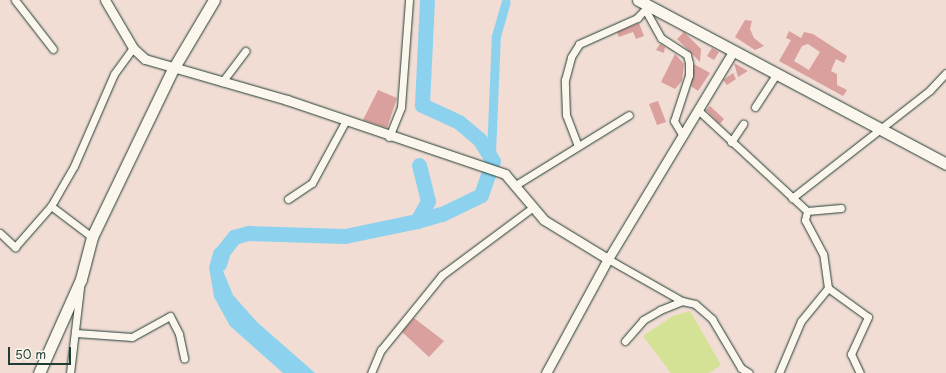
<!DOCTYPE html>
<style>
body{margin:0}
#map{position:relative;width:946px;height:373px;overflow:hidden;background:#f1ddd4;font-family:"Playpen Sans",sans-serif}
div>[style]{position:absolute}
.green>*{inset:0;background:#d3e295}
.water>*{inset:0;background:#8cd2ee}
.canal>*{height:9px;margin:-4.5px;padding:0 4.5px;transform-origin:4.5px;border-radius:4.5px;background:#8cd2ee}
.river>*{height:15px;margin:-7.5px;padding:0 7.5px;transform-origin:7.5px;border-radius:7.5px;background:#8cd2ee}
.building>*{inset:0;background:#daa09d}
.roads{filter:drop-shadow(0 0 1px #1f3d34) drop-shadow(0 0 1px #1f3d34)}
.street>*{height:7px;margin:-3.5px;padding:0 3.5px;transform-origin:3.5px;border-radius:3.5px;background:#fbf7ec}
.secondary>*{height:9px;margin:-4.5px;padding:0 4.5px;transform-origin:4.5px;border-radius:4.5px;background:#fbf7ec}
.primary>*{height:11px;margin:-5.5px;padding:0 5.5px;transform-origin:5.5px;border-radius:5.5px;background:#fbf7ec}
span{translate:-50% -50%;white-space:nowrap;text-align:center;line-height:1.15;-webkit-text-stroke:3px #fbf7ec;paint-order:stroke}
.scale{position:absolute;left:8px;top:347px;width:63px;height:18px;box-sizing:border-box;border:2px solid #1f3d34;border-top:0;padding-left:5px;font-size:12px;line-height:14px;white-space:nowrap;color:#1f3d34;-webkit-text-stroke:3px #fbf7ec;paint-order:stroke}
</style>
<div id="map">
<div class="green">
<div style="clip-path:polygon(690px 311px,721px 365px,709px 373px,671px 373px,643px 336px,673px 316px)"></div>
</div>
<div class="water">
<div style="clip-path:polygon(224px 241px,229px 252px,223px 271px,233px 295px,257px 322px,315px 373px,283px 373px,230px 326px,214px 297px,209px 267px,214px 250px)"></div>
</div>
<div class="canal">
<div style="left:491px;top:153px;width:117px;rotate:-87.6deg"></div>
<div style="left:496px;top:36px;width:35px;rotate:-74deg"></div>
</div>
<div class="river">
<div style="left:417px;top:221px;width:26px;rotate:-16deg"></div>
<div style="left:442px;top:214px;width:43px;rotate:-26deg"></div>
<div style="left:481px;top:195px;width:36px;rotate:-71deg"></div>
<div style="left:493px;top:161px;width:26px;rotate:-122deg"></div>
<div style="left:479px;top:139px;width:26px;rotate:-140deg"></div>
<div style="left:459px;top:122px;width:41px;rotate:-155.3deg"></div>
<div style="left:422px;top:105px;width:105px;rotate:-87.3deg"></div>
<div style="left:219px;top:264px;width:14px;rotate:-73deg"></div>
<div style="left:223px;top:251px;width:18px;rotate:-52deg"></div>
<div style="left:234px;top:237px;width:15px;rotate:-16deg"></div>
<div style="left:248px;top:233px;width:97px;rotate:1.8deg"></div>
<div style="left:345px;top:236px;width:74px;rotate:-11.8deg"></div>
<div style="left:417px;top:221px;width:23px;rotate:-61deg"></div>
<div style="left:428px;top:201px;width:37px;rotate:-104deg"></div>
</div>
<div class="building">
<div style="clip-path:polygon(745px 20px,752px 21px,750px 29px,754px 38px,764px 46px,755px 50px,735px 37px)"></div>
<div style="clip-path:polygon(639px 23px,644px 36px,636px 39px,633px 32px,619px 37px,617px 32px)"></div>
<div style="clip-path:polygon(evenodd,789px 31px,801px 38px,804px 32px,813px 34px,847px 56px,844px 63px,836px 59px,831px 71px,837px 74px,837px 85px,847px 90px,843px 96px,779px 61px,791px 40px,786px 38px,789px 31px,808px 44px,820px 52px,809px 70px,794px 61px,802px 46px,808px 44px)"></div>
<div style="clip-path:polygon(684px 32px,701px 49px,700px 62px,677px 39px)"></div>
<div style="clip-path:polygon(660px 44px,665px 47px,664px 53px,656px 50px)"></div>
<div style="clip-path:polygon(712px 48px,719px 52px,714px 60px,707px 56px)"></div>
<div style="clip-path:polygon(675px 54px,684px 64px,682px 81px,675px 89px,661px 82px)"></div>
<div style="clip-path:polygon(734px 63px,748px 71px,738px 77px)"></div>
<div style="clip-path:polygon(694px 64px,710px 73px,698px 91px,691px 86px)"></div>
<div style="clip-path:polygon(733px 73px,736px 79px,727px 85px,723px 80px)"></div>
<div style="clip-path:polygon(378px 90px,397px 98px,387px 128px,363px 120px)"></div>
<div style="clip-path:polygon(658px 101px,666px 122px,657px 125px,649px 104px)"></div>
<div style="clip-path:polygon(710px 106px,724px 119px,720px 124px,706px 110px)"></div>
<div style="clip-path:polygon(414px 318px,444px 341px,429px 357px,402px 332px)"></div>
</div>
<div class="roads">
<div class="street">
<div style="left:15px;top:0;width:62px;rotate:52.2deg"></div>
<div style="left:646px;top:11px;width:31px;rotate:61deg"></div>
<div style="left:661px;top:38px;width:31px;rotate:33deg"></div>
<div style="left:687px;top:55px;width:8px;rotate:76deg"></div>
<div style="left:689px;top:63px;width:12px;rotate:90deg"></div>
<div style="left:689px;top:75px;width:48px;rotate:108.1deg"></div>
<div style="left:674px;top:121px;width:17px;rotate:59deg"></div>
<div style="left:222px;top:82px;width:39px;rotate:-53deg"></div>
<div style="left:755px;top:107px;width:38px;rotate:-57deg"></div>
<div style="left:698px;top:110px;width:149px;rotate:42.8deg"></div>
<div style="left:389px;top:137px;width:32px;rotate:-68deg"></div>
<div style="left:401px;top:107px;width:107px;rotate:-85.7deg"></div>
<div style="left:731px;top:142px;width:22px;rotate:-56deg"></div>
<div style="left:578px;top:146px;width:33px;rotate:-111deg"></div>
<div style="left:566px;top:115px;width:35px;rotate:-92deg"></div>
<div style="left:565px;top:80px;width:24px;rotate:-75deg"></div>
<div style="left:571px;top:57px;width:15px;rotate:-58deg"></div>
<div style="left:579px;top:44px;width:64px;rotate:-24.1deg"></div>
<div style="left:637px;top:18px;width:18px;rotate:-47deg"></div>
<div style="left:514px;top:186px;width:135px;rotate:-31.7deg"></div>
<div style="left:792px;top:198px;width:175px;rotate:-38deg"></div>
<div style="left:930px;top:90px;width:23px;rotate:-47deg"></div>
<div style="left:288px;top:199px;width:29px;rotate:-34deg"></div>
<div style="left:312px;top:183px;width:69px;rotate:-61.6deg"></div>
<div style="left:51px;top:206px;width:51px;rotate:37.1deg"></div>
<div style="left:0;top:233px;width:21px;rotate:43deg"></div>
<div style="left:15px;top:247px;width:55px;rotate:-48.7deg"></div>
<div style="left:51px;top:206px;width:46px;rotate:-60.1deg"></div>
<div style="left:74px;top:166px;width:100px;rotate:-66.5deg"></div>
<div style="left:114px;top:74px;width:32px;rotate:-54deg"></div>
<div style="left:608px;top:259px;width:85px;rotate:29.6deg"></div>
<div style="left:828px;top:288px;width:34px;rotate:-98deg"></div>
<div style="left:823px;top:254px;width:38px;rotate:-118deg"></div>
<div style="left:805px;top:220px;width:9px;rotate:-77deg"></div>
<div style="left:807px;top:211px;width:34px;rotate:-5deg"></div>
<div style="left:76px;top:333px;width:56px;rotate:4.1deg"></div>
<div style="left:132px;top:337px;width:43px;rotate:-28.9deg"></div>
<div style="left:170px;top:316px;width:20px;rotate:63deg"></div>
<div style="left:179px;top:334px;width:25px;rotate:78deg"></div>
<div style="left:625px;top:341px;width:28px;rotate:-49deg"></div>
<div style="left:643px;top:320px;width:20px;rotate:-30deg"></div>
<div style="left:660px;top:310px;width:24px;rotate:-22deg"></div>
<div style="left:682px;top:301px;width:13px;rotate:13deg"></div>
<div style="left:695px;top:304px;width:23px;rotate:41deg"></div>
<div style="left:712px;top:319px;width:57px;rotate:59.4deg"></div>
<div style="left:741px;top:368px;width:9px;rotate:32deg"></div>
<div style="left:70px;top:373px;width:86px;rotate:-83.3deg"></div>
<div style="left:371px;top:373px;width:25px;rotate:-67deg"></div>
<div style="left:381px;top:350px;width:97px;rotate:-50.9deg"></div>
<div style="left:442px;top:275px;width:112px;rotate:-36.7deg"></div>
<div style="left:779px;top:373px;width:56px;rotate:-67.1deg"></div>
<div style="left:801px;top:321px;width:43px;rotate:-50.7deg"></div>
<div style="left:828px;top:288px;width:49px;rotate:35.9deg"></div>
<div style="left:868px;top:317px;width:41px;rotate:114.7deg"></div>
<div style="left:851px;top:354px;width:21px;rotate:65deg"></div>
</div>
<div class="secondary">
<div style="left:105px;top:0;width:56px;rotate:59.7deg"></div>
<div style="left:133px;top:48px;width:16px;rotate:43deg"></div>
<div style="left:145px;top:59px;width:148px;rotate:16.1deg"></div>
<div style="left:287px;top:100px;width:230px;rotate:18.7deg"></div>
<div style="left:505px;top:174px;width:60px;rotate:49.7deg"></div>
<div style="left:544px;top:220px;width:75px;rotate:31.4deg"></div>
<div style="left:546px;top:373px;width:130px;rotate:-61.5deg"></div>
<div style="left:608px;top:259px;width:242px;rotate:-58.9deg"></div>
</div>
<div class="primary">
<div style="left:638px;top:0;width:349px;rotate:28deg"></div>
<div style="left:39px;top:373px;width:103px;rotate:-65.9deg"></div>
<div style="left:81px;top:279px;width:43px;rotate:-75.3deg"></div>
<div style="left:92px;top:237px;width:187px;rotate:-64.3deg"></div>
<div style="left:173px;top:69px;width:80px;rotate:-59.3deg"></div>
</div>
</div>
<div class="scale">50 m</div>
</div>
